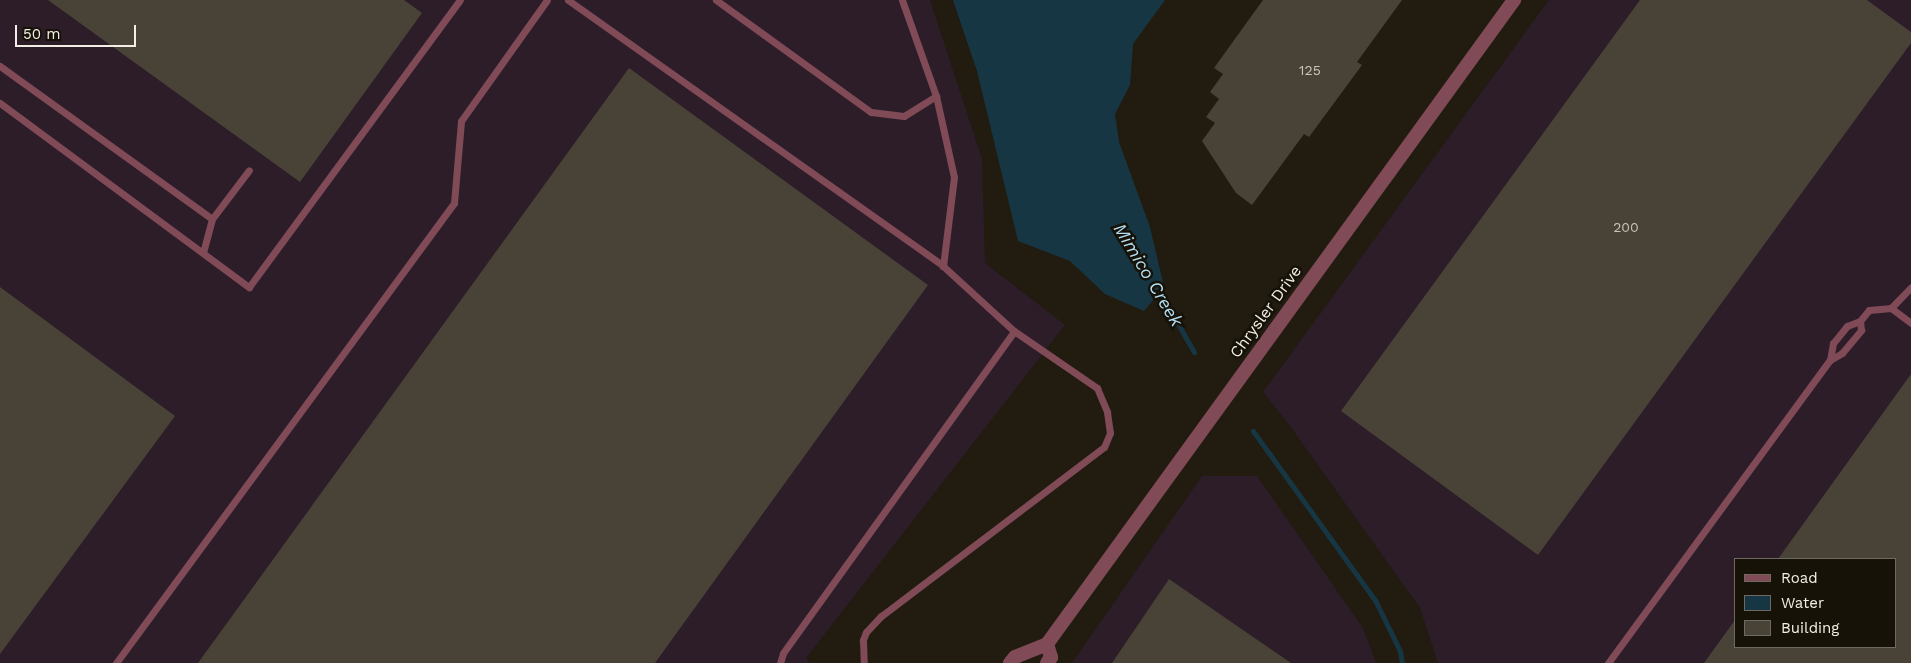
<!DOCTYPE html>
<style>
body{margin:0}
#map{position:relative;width:1911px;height:663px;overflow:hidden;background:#211b10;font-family:"Work Sans",sans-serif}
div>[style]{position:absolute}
.industrial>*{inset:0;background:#2c1d29}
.water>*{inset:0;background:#173643}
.stream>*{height:5px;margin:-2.5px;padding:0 2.5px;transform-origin:2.5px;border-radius:2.5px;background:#173643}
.building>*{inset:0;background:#494337}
.service>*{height:7px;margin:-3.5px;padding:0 3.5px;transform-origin:3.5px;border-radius:3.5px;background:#804a57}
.tertiary>*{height:14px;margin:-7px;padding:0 7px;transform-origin:7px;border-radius:7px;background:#804a57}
span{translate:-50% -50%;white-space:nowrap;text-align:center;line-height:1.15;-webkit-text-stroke:5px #171208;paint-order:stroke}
.number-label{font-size:14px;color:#c8c3ba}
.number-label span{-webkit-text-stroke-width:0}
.street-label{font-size:16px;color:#f2eee6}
.water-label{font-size:18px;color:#b2dff4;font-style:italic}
.legend{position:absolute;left:1734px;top:558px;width:162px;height:90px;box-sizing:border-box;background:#171208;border:1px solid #6f6a61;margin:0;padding:6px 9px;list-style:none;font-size:15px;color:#f2eee6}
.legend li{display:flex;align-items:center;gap:10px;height:25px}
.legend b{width:25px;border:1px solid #6f6a61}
.scale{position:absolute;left:15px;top:25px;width:121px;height:22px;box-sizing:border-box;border:2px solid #f2eee6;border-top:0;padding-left:6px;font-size:15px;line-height:18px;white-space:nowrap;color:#f2eee6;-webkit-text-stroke:4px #171208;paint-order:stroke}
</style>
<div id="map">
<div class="industrial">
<div style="clip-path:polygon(0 0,930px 0,982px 159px,985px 263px,1065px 325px,806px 658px,810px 663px,0 663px)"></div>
<div style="clip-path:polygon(evenodd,1549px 0,1911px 0,1911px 663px,1438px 663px,1420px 608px,1287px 422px,1263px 392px,1549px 0,1735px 559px,1895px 559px,1895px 647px,1735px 647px,1735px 559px)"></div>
<div style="clip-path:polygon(1202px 476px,1257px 476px,1363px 628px,1376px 663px,1072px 663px)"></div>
</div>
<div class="water">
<div style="clip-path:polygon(953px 0,1165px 0,1133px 44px,1130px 85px,1115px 114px,1119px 142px,1150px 227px,1164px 287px,1144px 311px,1105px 294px,1070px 261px,1018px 241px,977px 71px)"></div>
</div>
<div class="stream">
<div style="left:1157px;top:287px;width:75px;rotate:60.4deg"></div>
<div style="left:1253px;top:431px;width:208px;rotate:54.2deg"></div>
<div style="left:1375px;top:600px;width:57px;rotate:63.9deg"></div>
<div style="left:1400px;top:651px;width:12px;rotate:81deg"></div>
</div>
<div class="building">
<div style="clip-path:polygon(48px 0,404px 0,422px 13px,300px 182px)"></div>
<div style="clip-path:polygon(1263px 0,1402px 0,1357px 62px,1362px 65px,1309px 137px,1304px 134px,1252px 205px,1236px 193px,1202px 141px,1215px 123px,1206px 117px,1219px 99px,1210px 92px,1223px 74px,1214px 68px)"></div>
<div style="clip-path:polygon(1640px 0,1867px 0,1911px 32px,1911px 43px,1538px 555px,1341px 411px)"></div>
<div style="clip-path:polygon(629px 68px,928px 285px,655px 663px,198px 663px)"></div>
<div style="clip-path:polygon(0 287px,175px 416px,0 654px)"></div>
<div style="clip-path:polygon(1911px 374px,1911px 663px,1704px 663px,1735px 620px,1735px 647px,1895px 647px,1895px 559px,1778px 559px)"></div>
<div style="clip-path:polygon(1169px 579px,1291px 663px,1112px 663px)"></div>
</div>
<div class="service">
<div style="left:568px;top:0;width:460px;rotate:35.3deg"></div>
<div style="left:943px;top:266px;width:96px;rotate:42.5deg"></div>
<div style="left:1014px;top:331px;width:101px;rotate:34.5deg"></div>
<div style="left:1097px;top:388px;width:26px;rotate:67deg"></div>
<div style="left:1107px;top:412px;width:21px;rotate:82deg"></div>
<div style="left:1110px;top:433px;width:15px;rotate:113deg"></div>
<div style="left:1104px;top:447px;width:280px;rotate:142.8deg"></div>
<div style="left:881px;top:616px;width:22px;rotate:133deg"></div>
<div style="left:866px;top:632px;width:9px;rotate:111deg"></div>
<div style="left:863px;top:640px;width:23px;rotate:88deg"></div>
<div style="left:716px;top:0;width:191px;rotate:35.9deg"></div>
<div style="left:871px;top:112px;width:33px;rotate:7deg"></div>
<div style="left:904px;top:116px;width:38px;rotate:-32deg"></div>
<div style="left:902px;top:0;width:102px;rotate:70.5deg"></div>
<div style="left:936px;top:96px;width:83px;rotate:77.5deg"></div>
<div style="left:954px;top:177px;width:90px;rotate:97deg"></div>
<div style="left:0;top:66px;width:261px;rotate:35.8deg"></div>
<div style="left:212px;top:219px;width:35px;rotate:105deg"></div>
<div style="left:0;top:103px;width:310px;rotate:36.5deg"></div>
<div style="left:249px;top:287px;width:356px;rotate:-53.7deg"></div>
<div style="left:212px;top:219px;width:61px;rotate:-52.9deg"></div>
<div style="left:1891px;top:308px;width:29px;rotate:-46deg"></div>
<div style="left:1860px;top:321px;width:14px;rotate:-51deg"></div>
<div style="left:1869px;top:310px;width:22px;rotate:-5deg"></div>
<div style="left:1891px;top:308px;width:25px;rotate:37deg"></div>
<div style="left:116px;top:663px;width:571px;rotate:-53.69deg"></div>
<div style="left:454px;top:203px;width:82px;rotate:-85.1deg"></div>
<div style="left:461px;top:121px;width:148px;rotate:-54.6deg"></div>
<div style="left:780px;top:663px;width:10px;rotate:-73deg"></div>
<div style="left:783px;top:653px;width:396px;rotate:-54.3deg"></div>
<div style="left:1608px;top:663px;width:376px;rotate:-53.8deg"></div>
<div style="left:1830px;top:360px;width:14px;rotate:-30deg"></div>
<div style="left:1842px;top:353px;width:30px;rotate:-50deg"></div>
<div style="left:1861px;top:330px;width:9px;rotate:-96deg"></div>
<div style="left:1860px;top:321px;width:14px;rotate:159deg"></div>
<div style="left:1847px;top:326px;width:22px;rotate:129deg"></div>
<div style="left:1833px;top:343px;width:17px;rotate:100deg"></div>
</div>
<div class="tertiary">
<div style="left:1047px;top:644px;width:14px;rotate:73deg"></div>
<div style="left:1051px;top:657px;width:7px;rotate:124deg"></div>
<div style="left:1010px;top:663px;width:8px;rotate:-50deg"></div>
<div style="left:1015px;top:657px;width:35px;rotate:-22deg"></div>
<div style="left:1047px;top:644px;width:796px;rotate:-54.05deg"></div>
</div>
<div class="number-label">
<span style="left:1310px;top:70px">125</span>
<span style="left:1626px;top:227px">200</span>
</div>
<div class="street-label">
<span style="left:1266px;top:312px;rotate:-54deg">Chrysler Drive</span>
</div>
<div class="water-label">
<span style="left:1148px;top:275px;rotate:59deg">Mimico Creek</span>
</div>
<ul class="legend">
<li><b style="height:6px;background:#804a57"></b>Road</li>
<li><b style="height:14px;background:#173643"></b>Water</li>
<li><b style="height:14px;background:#494337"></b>Building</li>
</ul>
<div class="scale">50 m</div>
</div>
